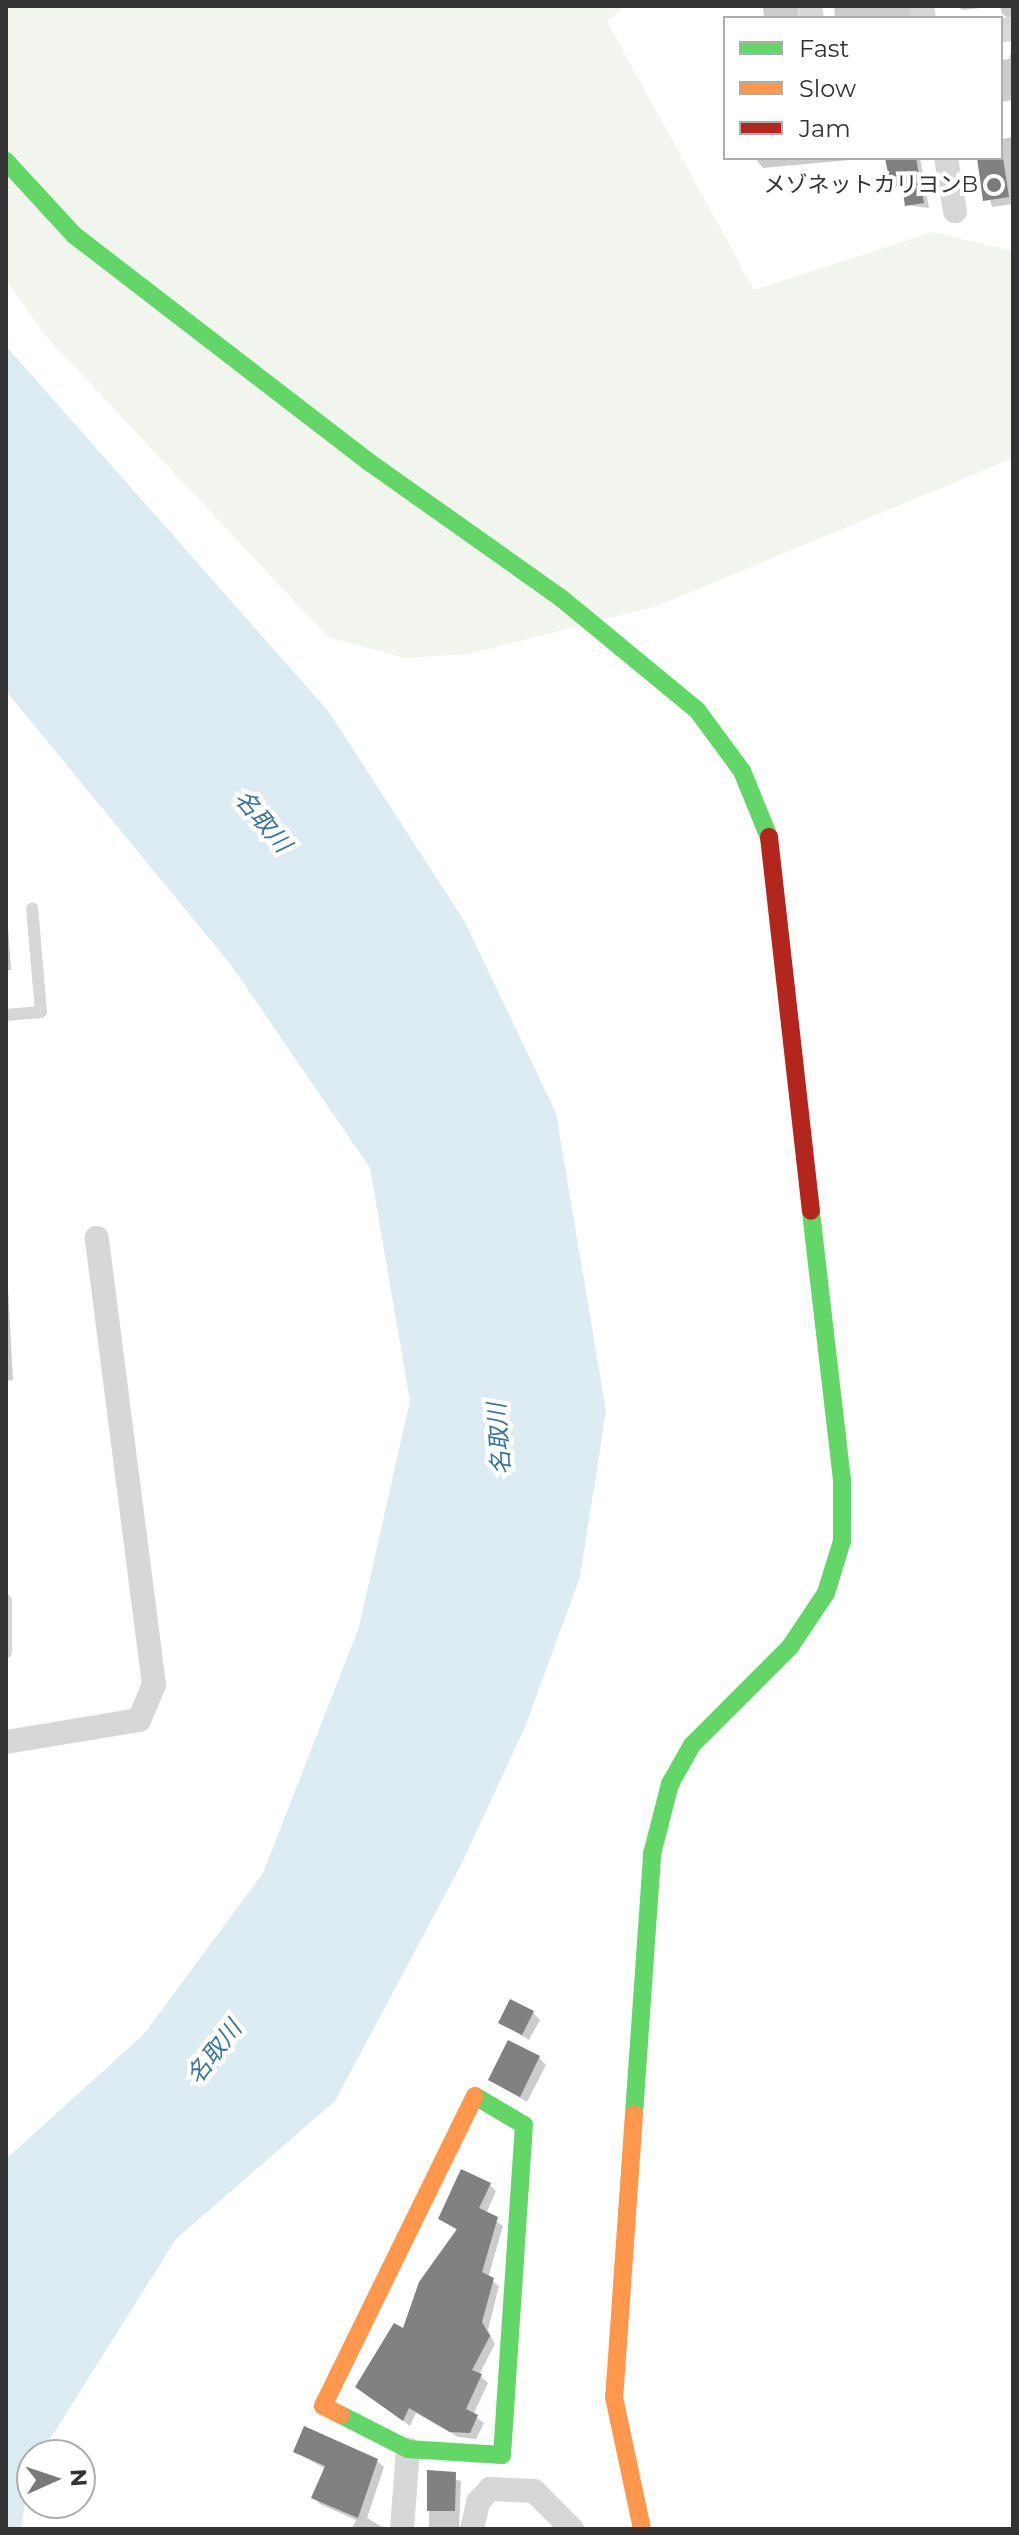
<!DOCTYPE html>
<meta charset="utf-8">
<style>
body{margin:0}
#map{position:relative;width:1019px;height:2535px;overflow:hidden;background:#fff;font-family:Montserrat,"Noto Sans JP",sans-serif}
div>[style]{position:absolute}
.green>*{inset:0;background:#f1f5ed}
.water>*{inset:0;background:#ddebf3}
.shadow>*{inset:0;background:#0003}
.building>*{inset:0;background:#818181}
.lane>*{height:12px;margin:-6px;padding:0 6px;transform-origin:6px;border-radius:6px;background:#d7d7d7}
.street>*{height:24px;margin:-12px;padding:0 12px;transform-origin:12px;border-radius:12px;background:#d7d7d7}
.fast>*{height:18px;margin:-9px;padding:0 9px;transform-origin:9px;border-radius:9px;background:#63d668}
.slow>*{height:18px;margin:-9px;padding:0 9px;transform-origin:9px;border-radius:9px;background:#ff974d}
.jam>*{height:18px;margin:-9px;padding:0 9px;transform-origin:9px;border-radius:9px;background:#b3261e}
.dots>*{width:22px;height:22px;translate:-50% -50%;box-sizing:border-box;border:4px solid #fff;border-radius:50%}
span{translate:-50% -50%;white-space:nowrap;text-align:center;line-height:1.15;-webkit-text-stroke:8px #fff;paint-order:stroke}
.poi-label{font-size:22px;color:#333}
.right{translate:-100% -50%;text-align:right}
.water-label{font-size:24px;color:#3f7597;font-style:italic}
.frame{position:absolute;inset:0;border:8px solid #333;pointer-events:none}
.legend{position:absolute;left:723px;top:16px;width:280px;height:144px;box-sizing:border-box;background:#fff;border:2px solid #adadad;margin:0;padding:10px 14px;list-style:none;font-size:24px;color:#333}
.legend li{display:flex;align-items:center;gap:16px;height:40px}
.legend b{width:40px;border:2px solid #adadad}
.north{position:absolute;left:16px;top:2439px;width:80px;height:80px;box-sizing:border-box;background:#fff;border:2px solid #adadad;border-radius:50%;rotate:87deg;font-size:22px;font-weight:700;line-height:32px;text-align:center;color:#333}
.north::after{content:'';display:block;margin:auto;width:28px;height:36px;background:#7a7a7a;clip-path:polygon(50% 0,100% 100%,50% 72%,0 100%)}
</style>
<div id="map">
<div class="green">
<div style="clip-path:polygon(6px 6px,626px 6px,607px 21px,754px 290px,933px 232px,1013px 251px,1013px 458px,657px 606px,469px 654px,405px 658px,328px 637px,44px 334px,6px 279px)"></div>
</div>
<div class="water">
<div style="clip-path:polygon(6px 346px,329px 712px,465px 922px,556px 1113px,606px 1411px,580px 1577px,525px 1727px,462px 1863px,335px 2101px,176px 2239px,40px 2455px,32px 2455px,21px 2529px,6px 2529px,6px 2159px,144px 2034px,263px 1873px,359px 1627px,410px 1401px,370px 1168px,231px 965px,6px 691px)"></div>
</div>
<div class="shadow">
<div style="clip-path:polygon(763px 6px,798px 6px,799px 18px,764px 18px)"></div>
<div style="clip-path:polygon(834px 6px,912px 6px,914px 18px,835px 18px)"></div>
<div style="clip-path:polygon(958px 6px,999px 6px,962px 10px)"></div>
<div style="clip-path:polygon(1000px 6px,1013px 6px,1013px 21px,1002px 14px)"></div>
<div style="clip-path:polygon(1013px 45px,1013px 100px,1001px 102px,1001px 60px,1009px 59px)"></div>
<div style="clip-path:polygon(1013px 137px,1013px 204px,992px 207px,979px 158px,1001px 158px,1001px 139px)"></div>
<div style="clip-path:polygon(755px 158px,850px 158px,850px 160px,763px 168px)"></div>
<div style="clip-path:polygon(887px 158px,920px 158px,929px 208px,907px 205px,905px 191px,892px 187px)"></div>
<div style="clip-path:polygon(6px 898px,11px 970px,6px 970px)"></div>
<div style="clip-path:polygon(6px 1251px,13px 1380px,6px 1381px)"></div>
<div style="clip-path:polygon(533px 2013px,540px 2020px,529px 2040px,501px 2023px)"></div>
<div style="clip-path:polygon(539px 2058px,546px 2065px,527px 2102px,490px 2080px)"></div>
<div style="clip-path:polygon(490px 2185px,496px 2191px,486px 2214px,503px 2226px,488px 2278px,499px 2286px,488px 2330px,495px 2344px,479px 2375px,488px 2383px,473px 2415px,484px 2423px,476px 2439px,458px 2437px,416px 2413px,410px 2426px,357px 2387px,404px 2330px,458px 2231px,440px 2219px)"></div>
<div style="clip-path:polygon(295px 2452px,377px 2461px,384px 2467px,367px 2518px,386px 2529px,352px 2529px,356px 2520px,320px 2504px,313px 2497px,326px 2469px)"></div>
<div style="clip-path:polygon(429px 2472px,461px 2481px,459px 2529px,429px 2529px)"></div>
</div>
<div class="building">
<div style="clip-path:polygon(885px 158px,916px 158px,924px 203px,905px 206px,902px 186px,891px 188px)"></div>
<div style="clip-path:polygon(977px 158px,1003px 158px,1009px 197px,983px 201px)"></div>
<div style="clip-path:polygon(510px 1999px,534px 2011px,522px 2035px,498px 2023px)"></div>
<div style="clip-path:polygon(508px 2040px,540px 2056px,520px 2097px,488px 2080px)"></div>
<div style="clip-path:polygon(461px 2169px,491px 2183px,479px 2208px,498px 2217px,482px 2272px,494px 2278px,482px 2322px,490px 2336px,472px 2370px,482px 2374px,466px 2409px,478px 2415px,470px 2433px,450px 2432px,409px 2408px,403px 2421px,355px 2387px,394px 2323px,403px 2328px,419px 2282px,457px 2229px,438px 2219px)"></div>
<div style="clip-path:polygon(304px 2426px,378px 2459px,358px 2518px,311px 2498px,325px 2466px,293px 2452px)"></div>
<div style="clip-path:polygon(427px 2470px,456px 2472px,455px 2511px,427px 2511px)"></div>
</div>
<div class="lane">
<div style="left:6px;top:1015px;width:35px;rotate:-5deg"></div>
<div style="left:41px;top:1012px;width:104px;rotate:-94.9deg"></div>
<div style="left:6px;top:1600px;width:52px;rotate:90deg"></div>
</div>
<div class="street">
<div style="left:810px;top:6px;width:12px;rotate:81deg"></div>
<div style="left:922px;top:6px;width:12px;rotate:81deg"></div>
<div style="left:1001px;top:30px;width:12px;rotate:-5deg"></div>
<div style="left:946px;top:158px;width:54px;rotate:80.4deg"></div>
<div style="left:6px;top:1742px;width:135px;rotate:-9.4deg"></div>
<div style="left:139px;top:1720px;width:38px;rotate:-67deg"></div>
<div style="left:154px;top:1685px;width:451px;rotate:-97.3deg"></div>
<div style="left:402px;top:2529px;width:80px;rotate:-85.7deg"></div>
<div style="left:472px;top:2529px;width:28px;rotate:-77deg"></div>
<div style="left:478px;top:2502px;width:18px;rotate:-47deg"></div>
<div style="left:490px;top:2489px;width:44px;rotate:2.6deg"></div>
<div style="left:534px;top:2491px;width:54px;rotate:45deg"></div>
</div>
<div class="fast">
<div style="left:6px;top:161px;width:100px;rotate:47.4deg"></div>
<div style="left:74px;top:235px;width:372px;rotate:37.6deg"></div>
<div style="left:369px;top:462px;width:235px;rotate:35.3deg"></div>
<div style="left:561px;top:598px;width:176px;rotate:39.5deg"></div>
<div style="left:697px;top:710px;width:76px;rotate:53.6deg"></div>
<div style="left:742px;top:771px;width:71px;rotate:67.8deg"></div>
<div style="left:634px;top:2114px;width:261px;rotate:-86deg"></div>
<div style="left:652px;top:1854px;width:72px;rotate:-75.6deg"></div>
<div style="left:670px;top:1784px;width:45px;rotate:-60.6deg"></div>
<div style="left:692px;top:1745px;width:139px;rotate:-45deg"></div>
<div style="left:790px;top:1647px;width:65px;rotate:-56.3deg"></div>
<div style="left:826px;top:1593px;width:54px;rotate:-72.9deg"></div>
<div style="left:842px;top:1541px;width:61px;rotate:-90deg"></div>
<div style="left:842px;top:1480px;width:271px;rotate:-96.6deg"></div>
<div style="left:341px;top:2415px;width:75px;rotate:26.9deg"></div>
<div style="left:408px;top:2449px;width:94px;rotate:3.7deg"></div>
<div style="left:502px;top:2455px;width:331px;rotate:-86.2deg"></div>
<div style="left:524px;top:2125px;width:57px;rotate:-149.4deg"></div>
</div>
<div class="slow">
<div style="left:634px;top:2114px;width:284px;rotate:94deg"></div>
<div style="left:614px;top:2397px;width:135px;rotate:78deg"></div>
<div style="left:341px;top:2415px;width:20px;rotate:-153deg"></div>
<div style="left:323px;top:2406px;width:345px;rotate:-63.9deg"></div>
</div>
<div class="jam">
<div style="left:769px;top:837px;width:376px;rotate:83.6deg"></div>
</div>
<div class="dots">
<div style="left:994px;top:185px;background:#7a7a7a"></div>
</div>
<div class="poi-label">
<span class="right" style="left:978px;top:185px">メゾネットカリヨンB</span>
</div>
<div class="water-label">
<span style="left:263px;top:821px;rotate:50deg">名取川</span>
<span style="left:499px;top:1439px;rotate:-94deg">名取川</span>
<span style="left:214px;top:2052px;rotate:-52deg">名取川</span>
</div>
<div class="frame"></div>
<ul class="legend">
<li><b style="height:10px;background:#63d668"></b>Fast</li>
<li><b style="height:10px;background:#ff974d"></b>Slow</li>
<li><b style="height:10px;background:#b3261e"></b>Jam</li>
</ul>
<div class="north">N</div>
</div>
